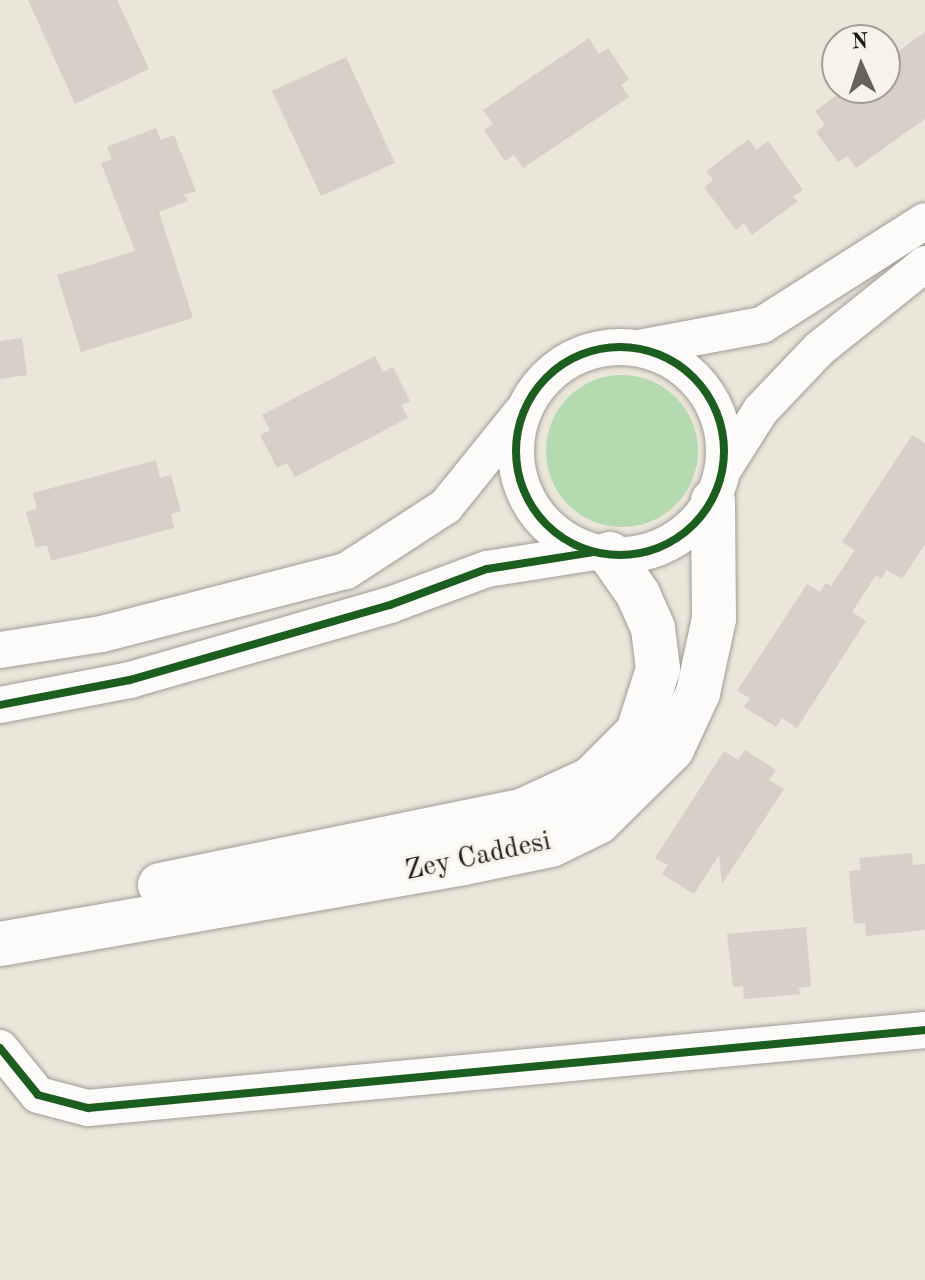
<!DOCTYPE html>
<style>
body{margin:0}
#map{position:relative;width:925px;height:1280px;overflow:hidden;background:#ebe6da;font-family:"Old Standard TT",serif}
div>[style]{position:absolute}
.green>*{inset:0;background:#b5dab0}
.round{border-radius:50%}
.building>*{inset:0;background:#dacec8}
.roads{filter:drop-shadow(0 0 2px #a09d97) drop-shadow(0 0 2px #a09d97)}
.minor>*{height:36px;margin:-18px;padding:0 18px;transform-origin:18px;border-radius:18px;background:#fcfbf9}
.minor>.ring{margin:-18px;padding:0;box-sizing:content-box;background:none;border:36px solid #fcfbf9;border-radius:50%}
.major>*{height:44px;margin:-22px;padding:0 22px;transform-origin:22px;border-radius:22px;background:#fcfbf9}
.cycleway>*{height:8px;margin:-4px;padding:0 4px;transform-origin:4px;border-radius:4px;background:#1b5e20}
.cycleway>.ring{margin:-4px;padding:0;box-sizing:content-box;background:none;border:8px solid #1b5e20;border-radius:50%}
span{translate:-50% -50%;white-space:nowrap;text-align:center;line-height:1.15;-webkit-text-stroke:6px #f7f3e8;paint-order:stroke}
.street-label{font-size:28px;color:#1c1c1c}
.north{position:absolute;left:821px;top:24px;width:80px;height:80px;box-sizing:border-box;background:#f7f3e8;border:2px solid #9f9d96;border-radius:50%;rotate:357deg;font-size:22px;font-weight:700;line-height:32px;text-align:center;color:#1c1c1c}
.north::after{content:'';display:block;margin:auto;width:28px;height:36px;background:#64635e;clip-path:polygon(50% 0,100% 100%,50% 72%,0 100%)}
</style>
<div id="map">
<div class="green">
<div class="round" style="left:546px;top:375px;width:152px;height:152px"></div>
</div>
<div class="building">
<div style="clip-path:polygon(28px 0,117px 0,149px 69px,75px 104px)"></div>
<div style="clip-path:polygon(925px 32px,925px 119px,856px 168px,847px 156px,838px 162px,816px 132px,825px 125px,815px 111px,847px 88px,885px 88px,885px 61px)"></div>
<div style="clip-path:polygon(589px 38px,599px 54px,608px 48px,629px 79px,621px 85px,629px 97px,523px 168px,514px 155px,505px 161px,484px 130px,493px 124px,483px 110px)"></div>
<div style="clip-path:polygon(346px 57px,395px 163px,321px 196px,272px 91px)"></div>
<div style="clip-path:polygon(156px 128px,161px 140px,174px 135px,196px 191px,184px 195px,188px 201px,159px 212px,193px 318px,81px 352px,57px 275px,135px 251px,101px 163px,112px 159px,107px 147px)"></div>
<div style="clip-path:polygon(749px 139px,756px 150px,768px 141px,803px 190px,793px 197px,798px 201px,752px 235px,744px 223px,736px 230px,704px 187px,713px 180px,706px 171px)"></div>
<div style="clip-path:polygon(22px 338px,27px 375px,0 379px,0 341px)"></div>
<div style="clip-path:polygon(375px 356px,383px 372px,393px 367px,410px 401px,401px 405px,408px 418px,295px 477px,287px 463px,277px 468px,260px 435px,270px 430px,262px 415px)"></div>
<div style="clip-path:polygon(912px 435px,925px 443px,925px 544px,902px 579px,887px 570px,881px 579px,876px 575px,852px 612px,866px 621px,797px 728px,782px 718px,776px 727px,744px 707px,750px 698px,737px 691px,807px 584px,820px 592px,826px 583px,831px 586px,855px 550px,842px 542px)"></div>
<div style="clip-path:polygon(156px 460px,160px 478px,171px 475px,181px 511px,171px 514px,174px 528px,51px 561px,47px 545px,36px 548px,26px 512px,37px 509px,33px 493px)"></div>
<div style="clip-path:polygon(745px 750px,776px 770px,769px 780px,784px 789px,722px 884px,719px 855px,694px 894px,662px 874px,668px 865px,655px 858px,724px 751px,738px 760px)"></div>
<div style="clip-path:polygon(912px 853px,913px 865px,925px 864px,925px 930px,866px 936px,865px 923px,854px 924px,849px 871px,861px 870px,859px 858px)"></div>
<div style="clip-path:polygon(806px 927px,811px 986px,798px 988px,801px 994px,744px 999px,743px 986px,733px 987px,727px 934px)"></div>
</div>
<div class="roads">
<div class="minor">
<div class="ring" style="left:516px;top:347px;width:172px;height:172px"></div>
<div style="left:639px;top:348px;width:125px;rotate:-10.6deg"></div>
<div style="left:762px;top:325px;width:193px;rotate:-32.5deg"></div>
<div style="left:723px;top:470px;width:71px;rotate:-57.7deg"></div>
<div style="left:761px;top:410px;width:84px;rotate:-46.4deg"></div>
<div style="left:819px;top:349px;width:136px;rotate:-38.7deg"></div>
<div style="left:0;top:650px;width:103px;rotate:-8.9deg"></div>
<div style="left:102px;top:634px;width:252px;rotate:-14.5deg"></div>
<div style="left:346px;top:571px;width:119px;rotate:-33deg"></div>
<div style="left:446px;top:506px;width:119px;rotate:-51.1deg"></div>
<div style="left:0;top:705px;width:132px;rotate:-10.9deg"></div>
<div style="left:130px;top:680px;width:271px;rotate:-16.1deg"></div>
<div style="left:390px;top:605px;width:103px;rotate:-20.4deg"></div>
<div style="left:487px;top:569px;width:108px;rotate:-9deg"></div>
<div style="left:0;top:1048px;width:60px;rotate:51deg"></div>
<div style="left:38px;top:1095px;width:52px;rotate:14.6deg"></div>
<div style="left:88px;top:1108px;width:841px;rotate:-5.32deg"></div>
</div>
<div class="major">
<div style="left:160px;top:885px;width:372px;rotate:-11.6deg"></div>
<div style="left:524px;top:810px;width:74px;rotate:-24.8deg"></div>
<div style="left:591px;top:779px;width:66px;rotate:-45deg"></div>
<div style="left:638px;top:732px;width:66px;rotate:-72.4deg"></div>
<div style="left:658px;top:669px;width:41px;rotate:-97deg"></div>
<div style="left:653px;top:628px;width:37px;rotate:-114deg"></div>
<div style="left:638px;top:594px;width:49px;rotate:-125deg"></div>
<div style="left:0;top:944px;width:471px;rotate:-9.9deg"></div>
<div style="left:464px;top:863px;width:89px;rotate:-11.7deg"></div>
<div style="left:551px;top:845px;width:52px;rotate:-26.1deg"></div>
<div style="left:598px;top:822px;width:104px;rotate:-44.6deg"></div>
<div style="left:672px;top:749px;width:62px;rotate:-65.1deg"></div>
<div style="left:698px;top:693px;width:76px;rotate:-77.8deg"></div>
<div style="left:714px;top:619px;width:118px;rotate:-90.5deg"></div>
</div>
</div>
<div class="cycleway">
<div class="ring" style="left:516px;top:347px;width:200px;height:200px"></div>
<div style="left:0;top:705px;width:132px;rotate:-10.9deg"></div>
<div style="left:130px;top:680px;width:271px;rotate:-16.1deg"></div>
<div style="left:390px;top:605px;width:103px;rotate:-20.4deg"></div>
<div style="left:487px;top:569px;width:108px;rotate:-9deg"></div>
<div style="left:0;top:1048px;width:60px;rotate:51deg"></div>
<div style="left:38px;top:1095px;width:52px;rotate:14.6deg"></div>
<div style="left:88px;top:1108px;width:841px;rotate:-5.32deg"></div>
</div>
<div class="street-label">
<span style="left:478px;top:857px;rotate:-12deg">Zey Caddesi</span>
</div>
<div class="north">N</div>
</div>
